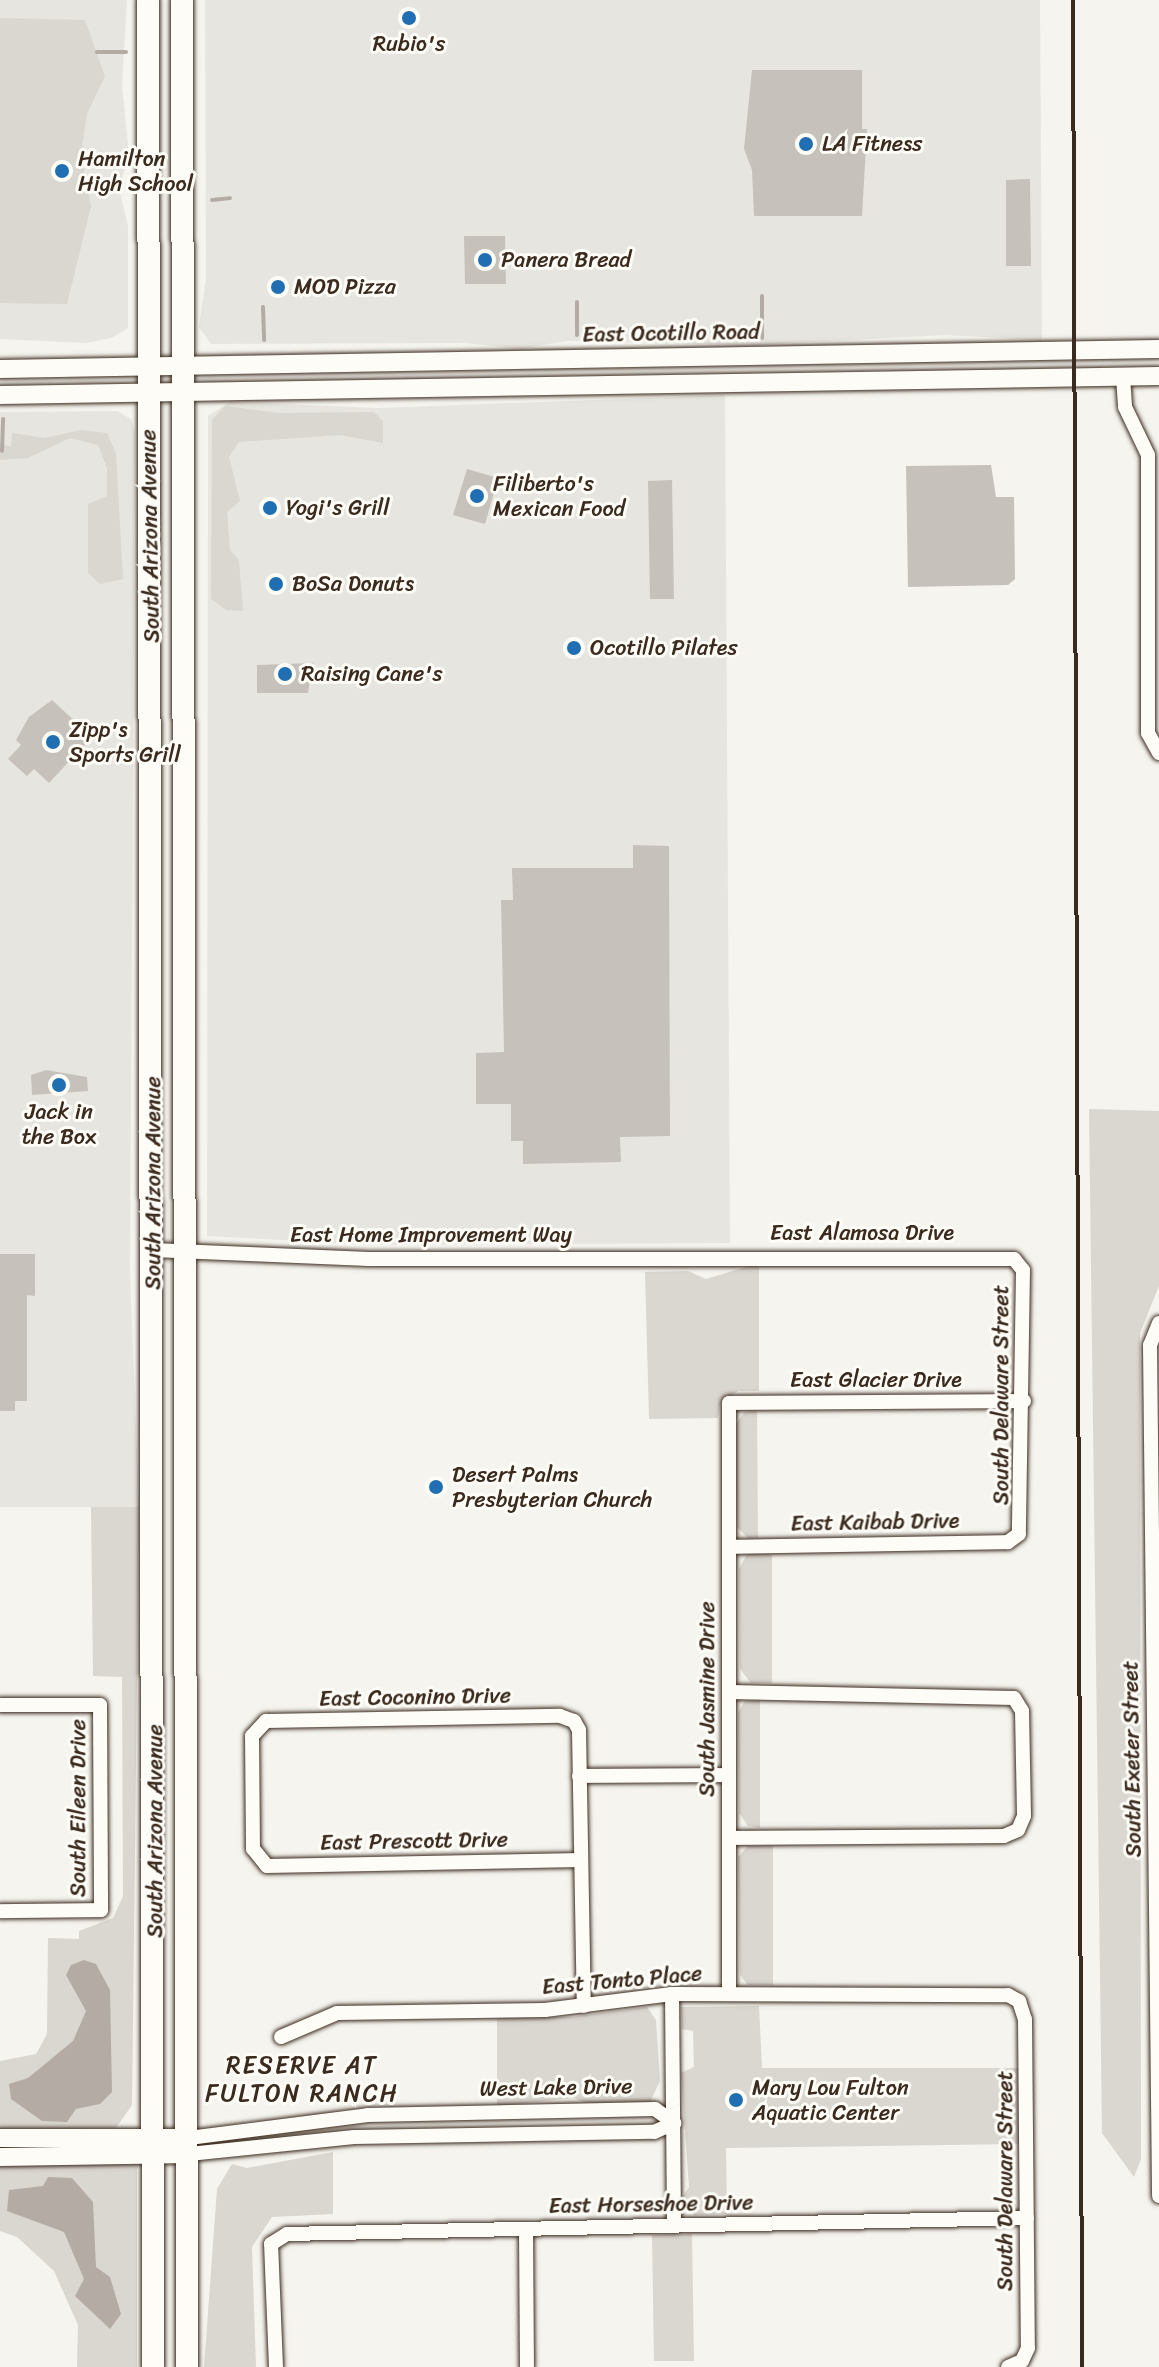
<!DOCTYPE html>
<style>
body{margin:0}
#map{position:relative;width:1159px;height:2367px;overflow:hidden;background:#f5f4ee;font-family:Sriracha,sans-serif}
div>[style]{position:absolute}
.built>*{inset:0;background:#e7e5df}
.green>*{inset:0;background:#dad6d0}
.water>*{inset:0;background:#b4aca4}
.stream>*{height:4px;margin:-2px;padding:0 2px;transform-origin:2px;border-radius:2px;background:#b4aca4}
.building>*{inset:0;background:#c7c1bb}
.roads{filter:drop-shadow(0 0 2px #3b2a1e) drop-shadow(0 0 2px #3b2a1e)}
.street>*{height:14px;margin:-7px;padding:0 7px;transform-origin:7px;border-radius:7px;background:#fdfcf7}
.secondary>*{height:18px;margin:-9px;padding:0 9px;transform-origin:9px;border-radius:9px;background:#fdfcf7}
.primary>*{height:22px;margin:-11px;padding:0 11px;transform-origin:11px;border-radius:11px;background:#fdfcf7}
.rail>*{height:4px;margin:-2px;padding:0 2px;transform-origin:2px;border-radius:2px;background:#3b2a1e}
.dots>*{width:22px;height:22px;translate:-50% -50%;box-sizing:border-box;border:4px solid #fdfcf7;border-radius:50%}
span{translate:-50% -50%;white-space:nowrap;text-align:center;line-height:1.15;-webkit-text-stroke:6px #fdfcf7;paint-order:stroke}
.poi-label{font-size:22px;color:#3b2a1e}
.left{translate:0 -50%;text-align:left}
.street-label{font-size:22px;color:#3b2a1e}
.neighbourhood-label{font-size:24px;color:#3b2a1e;letter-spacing:2px}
</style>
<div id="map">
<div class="built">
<div style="clip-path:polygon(0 0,127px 0,122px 86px,129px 155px,119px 188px,128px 226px,128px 328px,111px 338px,86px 343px,0 339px)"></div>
<div style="clip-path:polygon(205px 0,1040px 0,1042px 340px,946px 335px,752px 345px,566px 341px,519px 349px,466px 343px,211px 344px,199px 327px,206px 277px)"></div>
<div style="clip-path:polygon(725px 395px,730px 1243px,378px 1245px,207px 1236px,208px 416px,230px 402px,379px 408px)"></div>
<div style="clip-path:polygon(117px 411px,131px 419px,135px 432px,130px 1273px,139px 1507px,0 1507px,0 412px)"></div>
</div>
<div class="green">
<div style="clip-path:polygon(0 18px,85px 20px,105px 76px,87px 114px,81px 154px,91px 206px,67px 304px,0 303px)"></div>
<div style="clip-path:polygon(225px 406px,279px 413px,374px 412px,383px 421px,383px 443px,340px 435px,239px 442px,229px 457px,240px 501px,227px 512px,230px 550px,239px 560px,243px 611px,226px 610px,211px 599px,212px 420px)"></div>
<div style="clip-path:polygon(81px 430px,107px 433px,116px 453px,123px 579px,100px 584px,88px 573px,88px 504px,107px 496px,107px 468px,98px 445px,70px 438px,28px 458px,0 460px,0 445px,11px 446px,12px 433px,44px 438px)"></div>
<div style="clip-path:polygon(1089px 1109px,1159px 1111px,1159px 1286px,1140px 1333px,1141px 2159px,1134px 2177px,1102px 2133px)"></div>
<div style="clip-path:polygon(759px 1263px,759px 1391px,738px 1391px,720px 1404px,718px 1418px,649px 1419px,645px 1272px,688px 1271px,706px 1279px)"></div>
<div style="clip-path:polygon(757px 1410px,758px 1538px,748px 1538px,737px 1527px,735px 1426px,744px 1412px)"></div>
<div style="clip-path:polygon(91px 1507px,139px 1507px,132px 2105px,116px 2128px,0 2129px,0 2061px,36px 2054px,47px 2034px,48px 1938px,79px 1939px,79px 1931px,113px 1918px,123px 1896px,122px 1677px,93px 1676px)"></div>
<div style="clip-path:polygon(747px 1554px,772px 1554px,772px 1683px,751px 1683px,740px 1669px,739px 1569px)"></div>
<div style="clip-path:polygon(760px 1700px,760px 1828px,748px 1826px,739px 1813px,738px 1712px,745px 1701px)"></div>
<div style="clip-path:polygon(748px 1846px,773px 1846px,773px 1985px,748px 1985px,740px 1975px,738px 1857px)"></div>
<div style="clip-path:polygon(759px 2006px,762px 2068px,1018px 2068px,1019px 2144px,726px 2148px,727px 2214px,694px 2215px,682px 2197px,689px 2187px,681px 2073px,694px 2067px,693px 2031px,682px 2029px,681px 2007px)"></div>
<div style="clip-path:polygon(647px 2007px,656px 2020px,660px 2081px,650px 2102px,589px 2104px,574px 2098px,497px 2106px,497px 2017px,571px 2017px)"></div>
<div style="clip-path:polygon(333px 2152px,333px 2214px,272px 2217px,252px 2247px,256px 2367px,204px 2367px,217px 2189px,232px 2164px,247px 2168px)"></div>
<div style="clip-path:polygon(0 2164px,137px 2164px,137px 2367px,77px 2367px,78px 2325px,54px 2271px,17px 2237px,0 2231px)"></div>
<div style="clip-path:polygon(692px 2234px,694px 2361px,654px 2361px,652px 2235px)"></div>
</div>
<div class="water">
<div style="clip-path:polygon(84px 1960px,96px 1964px,110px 1990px,112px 2092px,100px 2104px,76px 2109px,67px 2122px,42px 2121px,11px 2099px,9px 2084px,28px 2078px,73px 2041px,86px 2011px,66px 1975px,71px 1965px)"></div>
<div style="clip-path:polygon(48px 2177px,72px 2178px,93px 2202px,96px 2267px,110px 2277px,121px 2314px,110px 2329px,75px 2296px,84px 2279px,64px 2232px,7px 2211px,9px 2190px,43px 2186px)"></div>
</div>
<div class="stream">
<div style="left:97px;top:52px;width:29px"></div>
<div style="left:212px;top:200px;width:18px;rotate:-6deg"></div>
<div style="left:577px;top:302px;width:33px;rotate:90deg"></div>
<div style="left:263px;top:307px;width:33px;rotate:88deg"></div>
<div style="left:762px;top:338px;width:42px;rotate:-90deg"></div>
<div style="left:2px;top:451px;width:32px;rotate:-88deg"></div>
</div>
<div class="building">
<div style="clip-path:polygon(752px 70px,862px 70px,862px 129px,867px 129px,862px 216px,754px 216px,752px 170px,744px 149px)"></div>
<div style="clip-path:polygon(1030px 179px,1031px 266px,1006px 266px,1006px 180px)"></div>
<div style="clip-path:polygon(464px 236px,505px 236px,506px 284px,465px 284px)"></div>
<div style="clip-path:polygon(991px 465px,996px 497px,1014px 497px,1015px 579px,1008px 585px,908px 587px,906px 466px)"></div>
<div style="clip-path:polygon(467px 469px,498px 478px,485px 524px,453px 515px)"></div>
<div style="clip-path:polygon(672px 480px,674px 599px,650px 599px,648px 481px)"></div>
<div style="clip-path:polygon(313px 663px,308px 693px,257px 693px,257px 665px)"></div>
<div style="clip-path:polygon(52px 700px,92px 737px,49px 783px,34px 769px,27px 776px,8px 759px,21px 745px,16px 740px,29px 717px)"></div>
<div style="clip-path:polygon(633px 845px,669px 846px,670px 1136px,620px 1137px,621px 1162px,523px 1164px,523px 1141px,511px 1141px,511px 1104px,476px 1104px,476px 1053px,504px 1052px,501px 900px,513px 900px,512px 868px,633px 868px)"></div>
<div style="clip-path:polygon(46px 1070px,87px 1077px,88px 1091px,32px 1095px,31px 1075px)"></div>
<div style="clip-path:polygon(0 1254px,35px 1254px,35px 1296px,27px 1295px,27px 1401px,15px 1401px,15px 1411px,0 1411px)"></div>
</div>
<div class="roads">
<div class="street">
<div style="left:1123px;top:377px;width:30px;rotate:86deg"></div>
<div style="left:1125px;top:407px;width:53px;rotate:64.4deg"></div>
<div style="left:1148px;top:455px;width:278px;rotate:90deg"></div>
<div style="left:1148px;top:733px;width:23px;rotate:61deg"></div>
<div style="left:153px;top:1250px;width:216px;rotate:2.4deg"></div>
<div style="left:369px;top:1259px;width:645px"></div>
<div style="left:1014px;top:1259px;width:14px;rotate:51deg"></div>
<div style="left:1023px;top:1270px;width:264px;rotate:90.9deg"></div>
<div style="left:1019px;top:1534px;width:14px;rotate:144deg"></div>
<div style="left:1008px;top:1542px;width:279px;rotate:179deg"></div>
<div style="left:1159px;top:1323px;width:24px;rotate:112deg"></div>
<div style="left:1150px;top:1345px;width:851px;rotate:89.39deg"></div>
<div style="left:729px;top:1692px;width:285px;rotate:1.2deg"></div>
<div style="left:1014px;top:1698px;width:15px;rotate:58deg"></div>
<div style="left:1022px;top:1711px;width:105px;rotate:88.9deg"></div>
<div style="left:1024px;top:1816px;width:15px;rotate:113deg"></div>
<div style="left:1018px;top:1830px;width:15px;rotate:157deg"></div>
<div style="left:1004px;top:1836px;width:274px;rotate:179.6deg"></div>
<div style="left:0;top:1705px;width:100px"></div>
<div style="left:100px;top:1705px;width:205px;rotate:89.7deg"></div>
<div style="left:101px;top:1910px;width:101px;rotate:179.4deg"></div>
<div style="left:579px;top:1776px;width:149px;rotate:-0.4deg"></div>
<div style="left:581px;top:1860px;width:314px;rotate:178.9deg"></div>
<div style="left:267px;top:1866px;width:22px;rotate:-129deg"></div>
<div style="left:253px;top:1849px;width:113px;rotate:-90.5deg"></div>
<div style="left:252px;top:1736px;width:21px;rotate:-47deg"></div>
<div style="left:266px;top:1721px;width:294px;rotate:-1deg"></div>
<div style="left:560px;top:1716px;width:15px;rotate:20deg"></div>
<div style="left:574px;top:1721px;width:10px;rotate:61deg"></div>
<div style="left:579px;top:1730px;width:276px;rotate:89deg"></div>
<div style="left:672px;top:1994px;width:230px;rotate:89.5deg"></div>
<div style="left:729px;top:1994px;width:591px;rotate:-90deg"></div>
<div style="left:729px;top:1403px;width:295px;rotate:-0.4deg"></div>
<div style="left:281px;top:2037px;width:61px;rotate:-23.2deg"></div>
<div style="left:337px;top:2013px;width:208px;rotate:-0.8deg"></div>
<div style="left:545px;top:2010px;width:128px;rotate:-7.2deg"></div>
<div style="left:672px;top:1994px;width:336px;rotate:0.2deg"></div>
<div style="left:1008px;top:1995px;width:13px;rotate:29deg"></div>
<div style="left:1019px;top:2001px;width:19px;rotate:72deg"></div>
<div style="left:1025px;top:2019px;width:329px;rotate:89.5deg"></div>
<div style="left:1028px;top:2348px;width:14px;rotate:115deg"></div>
<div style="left:1022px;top:2361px;width:15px;rotate:157deg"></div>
<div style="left:189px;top:2138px;width:180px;rotate:-7.3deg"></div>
<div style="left:368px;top:2115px;width:287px;rotate:-1.2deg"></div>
<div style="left:655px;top:2109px;width:24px;rotate:36deg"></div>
<div style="left:189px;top:2154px;width:166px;rotate:-5.9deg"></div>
<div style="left:354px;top:2137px;width:300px;rotate:-1deg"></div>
<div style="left:654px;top:2132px;width:22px;rotate:-24deg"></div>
<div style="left:526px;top:2229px;width:138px;rotate:89.6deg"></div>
<div style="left:276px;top:2367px;width:123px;rotate:-92.3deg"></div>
<div style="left:271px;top:2244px;width:19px;rotate:-32deg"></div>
<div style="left:287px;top:2234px;width:740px;rotate:-1.24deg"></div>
</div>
<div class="secondary">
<div style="left:0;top:369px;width:1159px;rotate:-0.99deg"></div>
<div style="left:0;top:395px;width:1159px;rotate:-0.94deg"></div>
<div style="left:0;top:2138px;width:189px"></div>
<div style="left:0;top:2157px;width:189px;rotate:-0.9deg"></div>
</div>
<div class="primary">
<div style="left:148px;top:0;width:2367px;rotate:89.88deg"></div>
<div style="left:182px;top:0;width:2367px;rotate:89.88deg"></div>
</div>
</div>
<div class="rail">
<div style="left:1073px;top:0;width:2367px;rotate:89.78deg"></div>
</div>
<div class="dots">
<div style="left:409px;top:18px;background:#1f6fb2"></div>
<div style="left:806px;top:144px;background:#1f6fb2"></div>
<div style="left:62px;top:171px;background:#1f6fb2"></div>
<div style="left:485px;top:260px;background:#1f6fb2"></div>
<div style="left:278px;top:287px;background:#1f6fb2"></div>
<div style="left:477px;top:496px;background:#1f6fb2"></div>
<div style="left:270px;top:508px;background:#1f6fb2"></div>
<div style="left:276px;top:584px;background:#1f6fb2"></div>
<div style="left:574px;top:648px;background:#1f6fb2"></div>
<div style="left:285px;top:674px;background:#1f6fb2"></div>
<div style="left:53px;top:742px;background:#1f6fb2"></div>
<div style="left:59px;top:1085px;background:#1f6fb2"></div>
<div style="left:436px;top:1487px;background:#1f6fb2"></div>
<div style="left:736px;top:2100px;background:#1f6fb2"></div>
</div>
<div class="poi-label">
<span style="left:409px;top:44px">Rubio's</span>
<span class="left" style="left:822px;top:144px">LA Fitness</span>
<span class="left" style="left:78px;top:171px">Hamilton<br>High School</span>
<span class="left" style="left:501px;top:260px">Panera Bread</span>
<span class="left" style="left:294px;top:287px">MOD Pizza</span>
<span class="left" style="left:493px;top:496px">Filiberto's<br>Mexican Food</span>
<span class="left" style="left:286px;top:508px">Yogi's Grill</span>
<span class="left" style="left:292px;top:584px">BoSa Donuts</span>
<span class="left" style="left:590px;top:648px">Ocotillo Pilates</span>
<span class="left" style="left:301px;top:674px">Raising Cane's</span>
<span class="left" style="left:69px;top:742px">Zipp's<br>Sports Grill</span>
<span style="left:59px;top:1124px">Jack in<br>the Box</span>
<span class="left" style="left:452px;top:1487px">Desert Palms<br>Presbyterian Church</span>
<span class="left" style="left:752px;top:2100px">Mary Lou Fulton<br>Aquatic Center</span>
</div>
<div class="street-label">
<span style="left:671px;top:333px;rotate:-1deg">East Ocotillo Road</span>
<span style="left:150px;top:536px;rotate:-91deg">South Arizona Avenue</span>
<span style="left:153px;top:1183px;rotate:-90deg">South Arizona Avenue</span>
<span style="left:862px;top:1233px">East Alamosa Drive</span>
<span style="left:431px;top:1235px">East Home Improvement Way</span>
<span style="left:876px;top:1380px">East Glacier Drive</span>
<span style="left:1001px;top:1395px;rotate:-90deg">South Delaware Street</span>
<span style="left:875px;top:1522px;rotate:-1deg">East Kaibab Drive</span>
<span style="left:415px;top:1697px;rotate:-1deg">East Coconino Drive</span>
<span style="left:707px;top:1699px;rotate:-90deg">South Jasmine Drive</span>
<span style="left:1132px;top:1759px;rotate:-91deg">South Exeter Street</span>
<span style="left:78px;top:1808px;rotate:-90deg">South Eileen Drive</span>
<span style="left:155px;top:1831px;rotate:-90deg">South Arizona Avenue</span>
<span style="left:414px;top:1841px;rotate:-1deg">East Prescott Drive</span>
<span style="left:622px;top:1980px;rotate:-5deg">East Tonto Place</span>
<span style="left:556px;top:2087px;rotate:-1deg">West Lake Drive</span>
<span style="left:1005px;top:2181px;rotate:-90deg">South Delaware Street</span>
<span style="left:651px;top:2204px;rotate:-1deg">East Horseshoe Drive</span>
</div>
<div class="neighbourhood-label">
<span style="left:302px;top:2080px">RESERVE AT<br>FULTON RANCH</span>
</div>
</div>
